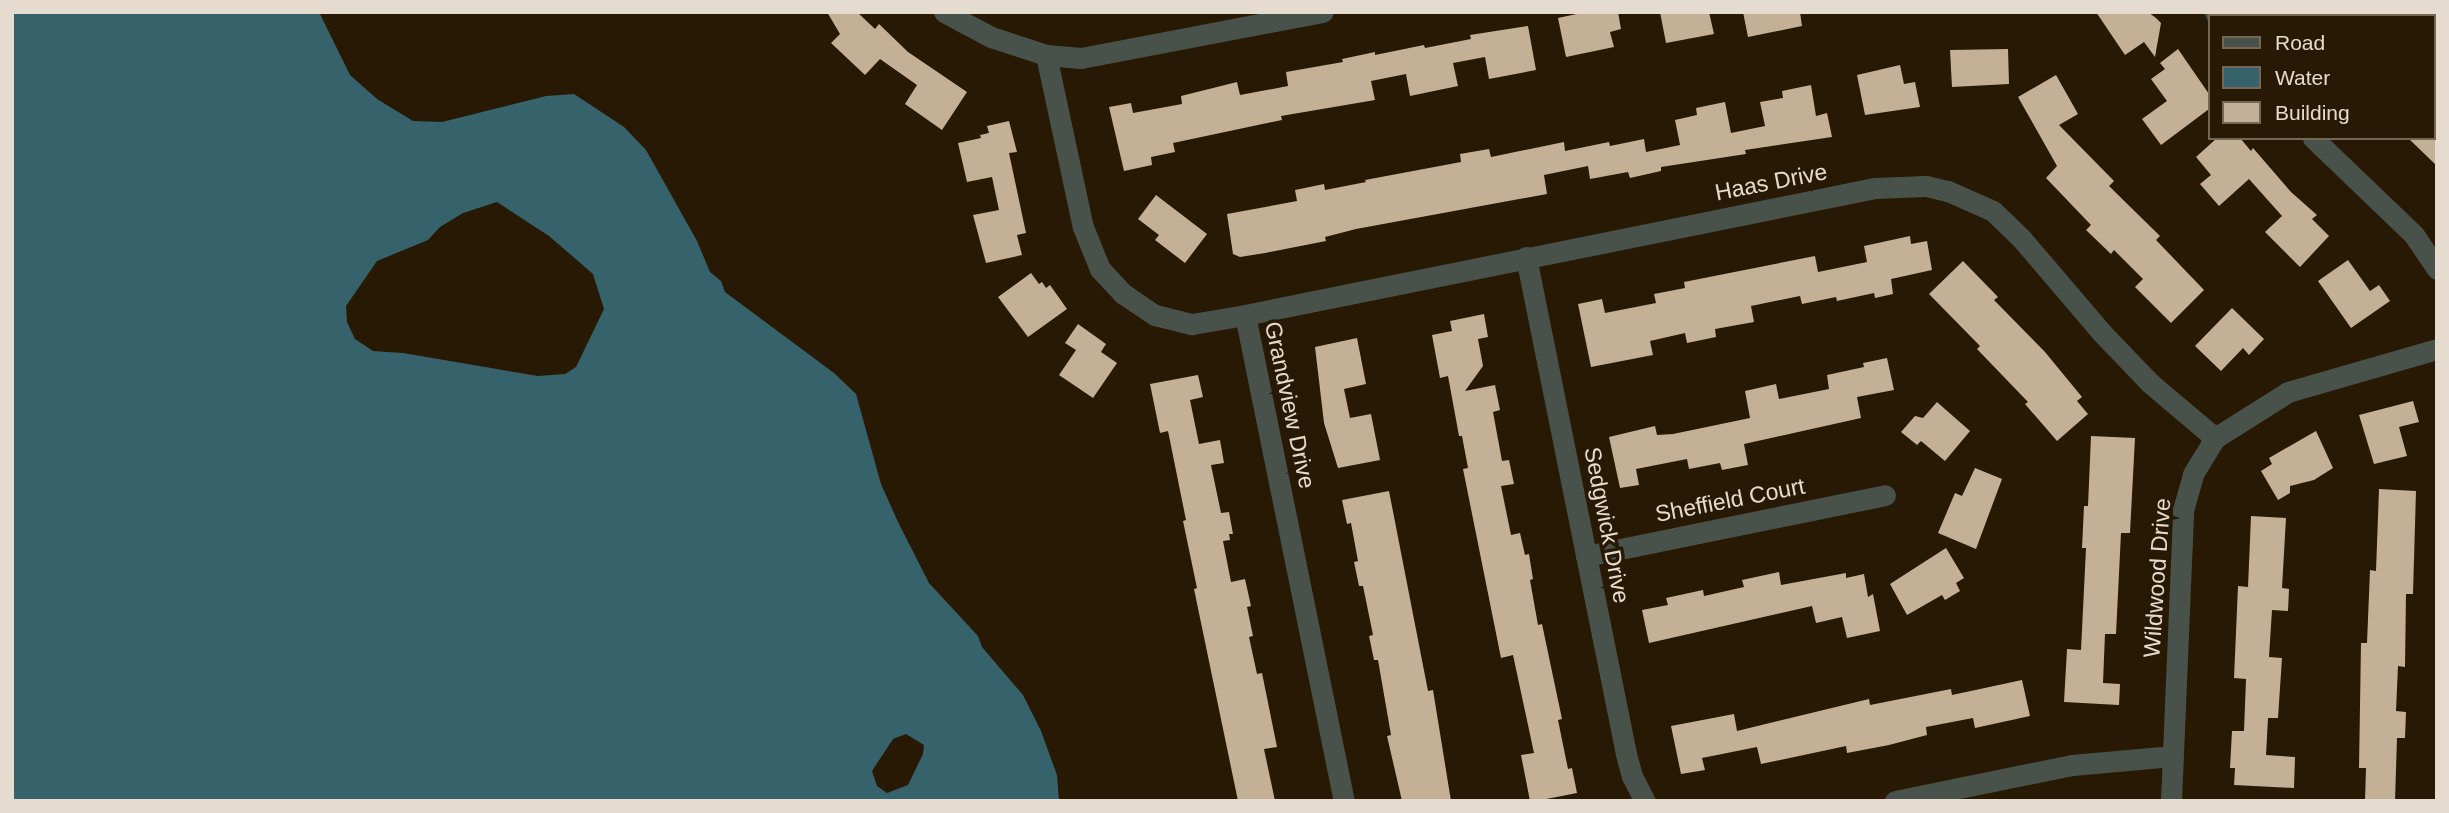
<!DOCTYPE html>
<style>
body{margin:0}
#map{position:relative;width:2449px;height:813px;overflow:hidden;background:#281904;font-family:Arial,sans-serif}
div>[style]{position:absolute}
.water>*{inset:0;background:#35626b}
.building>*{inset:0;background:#c4b097}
.street>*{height:21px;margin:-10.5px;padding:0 10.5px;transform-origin:10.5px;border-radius:10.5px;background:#49524a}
span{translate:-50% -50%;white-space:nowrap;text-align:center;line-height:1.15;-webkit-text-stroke:7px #281904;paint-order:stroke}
.street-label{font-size:23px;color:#e6dbcf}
.frame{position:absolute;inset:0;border:14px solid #e6dbcf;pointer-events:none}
.legend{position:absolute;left:2208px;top:14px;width:228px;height:126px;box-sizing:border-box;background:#281904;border:2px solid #746755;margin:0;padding:9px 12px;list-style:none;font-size:21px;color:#e6dbcf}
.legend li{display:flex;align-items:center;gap:14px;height:35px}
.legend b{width:35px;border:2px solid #746755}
</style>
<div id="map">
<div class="water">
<div style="clip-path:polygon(evenodd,12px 12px,319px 12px,350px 75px,377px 99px,413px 121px,442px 122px,546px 96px,574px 94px,624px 127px,646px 150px,697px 241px,710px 272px,721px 281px,725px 292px,834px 373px,856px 394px,881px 484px,898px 522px,929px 583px,978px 636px,982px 647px,1023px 695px,1041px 731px,1057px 775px,1059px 801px,12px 801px,12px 12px,497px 202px,549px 236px,593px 274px,604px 309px,576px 367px,565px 374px,538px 376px,403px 353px,373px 351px,355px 339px,347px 322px,346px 306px,377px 261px,428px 240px,440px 227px,463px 213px,497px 202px,12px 12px,906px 734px,924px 745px,923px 754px,908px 785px,887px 793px,877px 786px,872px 771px,893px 739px,906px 734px)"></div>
</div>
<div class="building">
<div style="clip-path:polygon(827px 12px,857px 12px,875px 29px,879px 24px,908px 52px,967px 92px,942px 130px,905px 104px,917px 85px,880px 59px,865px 75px,831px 43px,840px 34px)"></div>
<div style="clip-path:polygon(1586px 12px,1618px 12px,1621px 29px,1610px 32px,1614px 47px,1566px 57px,1558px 18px)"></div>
<div style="clip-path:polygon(1660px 12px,1709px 12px,1714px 34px,1666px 43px)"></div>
<div style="clip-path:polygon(1743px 12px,1800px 12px,1802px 26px,1748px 37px)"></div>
<div style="clip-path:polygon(2096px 12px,2148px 12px,2156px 18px,2161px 23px,2155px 57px,2144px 42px,2125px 55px)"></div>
<div style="clip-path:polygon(1528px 26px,1536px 70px,1489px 79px,1485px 57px,1453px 63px,1458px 86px,1410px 96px,1406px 74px,1371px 81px,1375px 100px,1281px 116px,1282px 120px,1173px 143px,1175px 152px,1151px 157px,1152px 165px,1124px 171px,1109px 107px,1131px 103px,1133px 113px,1182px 104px,1181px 96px,1237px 82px,1240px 95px,1288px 86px,1286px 72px,1343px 62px,1342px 59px,1375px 52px,1375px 55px,1424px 45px,1425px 48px,1471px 39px,1470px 35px)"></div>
<div style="clip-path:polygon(2008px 49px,2009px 84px,1952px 87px,1950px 50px)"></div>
<div style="clip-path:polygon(2178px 49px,2209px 94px,2209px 109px,2161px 145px,2142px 119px,2167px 101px,2151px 79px,2165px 69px,2160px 63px)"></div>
<div style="clip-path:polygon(1900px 65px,1904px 84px,1915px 82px,1920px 107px,1865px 115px,1857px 75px)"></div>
<div style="clip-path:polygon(2056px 75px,2078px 114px,2059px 125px,2114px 181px,2109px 186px,2160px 236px,2156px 240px,2204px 290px,2171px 323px,2135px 287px,2143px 279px,2114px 250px,2111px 254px,2086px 230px,2091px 225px,2046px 178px,2057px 166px,2018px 97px)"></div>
<div style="clip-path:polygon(1811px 85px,1816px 116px,1827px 113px,1832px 137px,1745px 150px,1746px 154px,1661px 167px,1661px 171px,1630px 178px,1628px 172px,1590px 179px,1588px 166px,1544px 175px,1547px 194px,1356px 229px,1325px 237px,1326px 241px,1265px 253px,1240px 257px,1233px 254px,1227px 214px,1297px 201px,1295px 190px,1324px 184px,1325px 190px,1366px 182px,1365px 180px,1461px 162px,1460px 154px,1489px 149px,1491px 157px,1564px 142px,1565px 151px,1609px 142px,1610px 146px,1644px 139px,1646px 152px,1680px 145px,1675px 120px,1697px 115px,1696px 108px,1725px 102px,1731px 133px,1765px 126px,1760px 102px,1783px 98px,1782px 91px)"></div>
<div style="clip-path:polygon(1009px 121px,1017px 152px,1009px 153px,1026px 233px,1017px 235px,1022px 255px,986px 263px,973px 215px,999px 210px,992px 177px,967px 182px,958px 143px,981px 138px,980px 135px,989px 133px,987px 126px)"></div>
<div style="clip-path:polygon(2217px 138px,2240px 138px,2251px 151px,2253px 148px,2291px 192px,2317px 215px,2312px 219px,2329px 236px,2300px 267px,2265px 232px,2282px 216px,2249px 179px,2219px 206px,2200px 184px,2211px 175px,2196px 157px)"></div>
<div style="clip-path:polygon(2408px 138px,2437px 138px,2437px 166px)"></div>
<div style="clip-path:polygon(1156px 195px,1207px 234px,1185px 263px,1155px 240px,1159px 235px,1138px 219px)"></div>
<div style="clip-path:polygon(1910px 236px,1911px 244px,1927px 241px,1932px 270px,1891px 279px,1893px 294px,1875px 298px,1874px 293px,1837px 301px,1836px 297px,1802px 304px,1800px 296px,1751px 306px,1754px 322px,1715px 329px,1716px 337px,1687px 343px,1685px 333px,1650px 341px,1653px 355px,1591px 367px,1578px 304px,1602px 299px,1605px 313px,1656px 303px,1654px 294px,1685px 288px,1684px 282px,1815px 256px,1818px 272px,1867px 262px,1864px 246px)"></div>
<div style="clip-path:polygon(2348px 260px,2370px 291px,2379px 285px,2390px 301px,2351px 328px,2318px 281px)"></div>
<div style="clip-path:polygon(1963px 261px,1998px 297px,1994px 300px,2045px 352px,2082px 397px,2077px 401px,2088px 414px,2057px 441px,2025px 404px,2028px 402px,1977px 349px,1980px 346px,1929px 294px)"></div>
<div style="clip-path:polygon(1031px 273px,1039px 284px,1042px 282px,1046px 288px,1050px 285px,1067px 309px,1028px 337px,998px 297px)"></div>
<div style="clip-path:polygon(2232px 308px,2264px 339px,2249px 355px,2243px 348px,2221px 371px,2195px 346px)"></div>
<div style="clip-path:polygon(1484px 314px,1488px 337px,1478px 339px,1483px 366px,1465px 391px,1495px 385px,1500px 410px,1493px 412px,1502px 461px,1509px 460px,1514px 484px,1501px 486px,1511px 535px,1520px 533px,1525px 555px,1529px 554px,1533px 579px,1530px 580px,1538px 625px,1542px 624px,1562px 719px,1558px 720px,1568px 769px,1572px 768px,1577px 793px,1536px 801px,1530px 801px,1521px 755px,1534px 753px,1513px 655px,1501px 658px,1463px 469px,1468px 468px,1462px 436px,1459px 436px,1448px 376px,1440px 378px,1432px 335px,1452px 331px,1450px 321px)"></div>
<div style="clip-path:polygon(1078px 324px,1106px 344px,1101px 352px,1117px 363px,1093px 398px,1059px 375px,1076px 350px,1065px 343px)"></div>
<div style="clip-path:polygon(1357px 338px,1366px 384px,1344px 389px,1350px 418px,1371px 414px,1380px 460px,1338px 468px,1324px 423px,1315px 347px)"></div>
<div style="clip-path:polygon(1887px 358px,1894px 390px,1857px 397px,1861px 418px,1744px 444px,1748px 465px,1722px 470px,1720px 463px,1689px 469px,1687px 459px,1636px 469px,1639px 485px,1620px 488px,1609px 437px,1655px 426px,1657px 435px,1673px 434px,1750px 418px,1745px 391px,1776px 384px,1779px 399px,1829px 389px,1827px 375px,1864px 367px,1863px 363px)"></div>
<div style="clip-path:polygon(1198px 375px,1203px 397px,1190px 400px,1199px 444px,1220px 440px,1224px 463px,1211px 465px,1221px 513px,1229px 512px,1233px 534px,1229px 534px,1230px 540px,1223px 541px,1231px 582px,1245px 579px,1251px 606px,1247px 607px,1253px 636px,1249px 637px,1257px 674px,1262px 673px,1277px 747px,1264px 749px,1275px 801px,1238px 801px,1194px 589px,1197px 588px,1183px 521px,1186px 520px,1168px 431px,1160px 433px,1150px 384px)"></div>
<div style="clip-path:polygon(2413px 401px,2419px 422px,2399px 427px,2407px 456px,2374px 464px,2359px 415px)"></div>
<div style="clip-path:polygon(1937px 402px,1970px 431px,1945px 461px,1921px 441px,1917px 445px,1901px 432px,1915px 416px,1923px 418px)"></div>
<div style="clip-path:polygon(2316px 431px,2333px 468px,2314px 480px,2290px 486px,2290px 493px,2278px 500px,2261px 471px,2272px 464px,2269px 458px)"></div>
<div style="clip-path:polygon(2091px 436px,2135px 438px,2130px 533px,2121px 533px,2116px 634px,2105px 634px,2103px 683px,2120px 684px,2119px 705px,2064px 702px,2067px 649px,2081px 650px,2086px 548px,2082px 548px,2084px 506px,2088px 506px)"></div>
<div style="clip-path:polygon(1975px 468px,2002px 479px,1976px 549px,1938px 533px,1955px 493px,1962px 496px)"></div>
<div style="clip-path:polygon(2379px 489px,2416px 491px,2413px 594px,2406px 594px,2405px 667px,2398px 666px,2396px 711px,2406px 712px,2405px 738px,2397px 738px,2395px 801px,2365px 801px,2366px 768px,2359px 768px,2361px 643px,2367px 643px,2370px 570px,2376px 571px)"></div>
<div style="clip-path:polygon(1389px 491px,1428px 691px,1433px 690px,1451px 801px,1402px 801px,1387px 736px,1391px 735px,1378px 660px,1374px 660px,1369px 636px,1373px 635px,1363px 586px,1359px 586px,1354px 562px,1358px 561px,1351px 523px,1347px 524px,1342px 500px)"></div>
<div style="clip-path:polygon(2251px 516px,2286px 518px,2282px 588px,2289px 589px,2288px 611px,2272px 610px,2269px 657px,2282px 658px,2278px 718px,2268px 718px,2266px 755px,2295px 757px,2294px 788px,2234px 785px,2235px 768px,2230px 768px,2232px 731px,2244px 731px,2246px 679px,2234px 678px,2238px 586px,2248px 587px)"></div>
<div style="clip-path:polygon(1946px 548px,1964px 578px,1956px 583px,1960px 591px,1945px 600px,1942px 595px,1907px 615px,1890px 584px)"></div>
<div style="clip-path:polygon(1779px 572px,1781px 585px,1846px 573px,1846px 578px,1864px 574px,1868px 597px,1873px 594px,1880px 631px,1847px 638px,1842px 617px,1816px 623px,1812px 606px,1649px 643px,1642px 610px,1668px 605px,1666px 598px,1703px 590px,1704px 596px,1744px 587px,1742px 580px)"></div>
<div style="clip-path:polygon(2022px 680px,2030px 716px,1975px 728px,1973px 718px,1926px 727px,1927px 735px,1889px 745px,1847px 753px,1846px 746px,1761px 764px,1757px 747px,1702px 758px,1705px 770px,1681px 774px,1671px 726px,1734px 714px,1737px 731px,1869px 699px,1870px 705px,1951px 689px,1952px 695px)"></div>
</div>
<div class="street">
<div style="left:944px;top:12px;width:53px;rotate:28deg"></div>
<div style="left:991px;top:37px;width:58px;rotate:18.1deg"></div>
<div style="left:1046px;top:55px;width:35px;rotate:5deg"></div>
<div style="left:1081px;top:58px;width:246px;rotate:-10.8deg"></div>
<div style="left:2215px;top:12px;width:4px;rotate:63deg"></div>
<div style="left:1046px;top:55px;width:176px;rotate:77.9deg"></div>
<div style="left:1083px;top:227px;width:45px;rotate:68deg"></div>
<div style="left:1100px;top:269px;width:33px;rotate:47deg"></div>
<div style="left:1122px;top:293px;width:40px;rotate:34deg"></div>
<div style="left:1155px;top:315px;width:38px;rotate:14deg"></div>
<div style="left:1192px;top:324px;width:54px;rotate:-9.6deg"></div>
<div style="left:1245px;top:315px;width:496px;rotate:78.5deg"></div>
<div style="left:2313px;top:138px;width:140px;rotate:43.8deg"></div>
<div style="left:2414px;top:235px;width:41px;rotate:55.9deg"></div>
<div style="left:1526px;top:257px;width:507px;rotate:78.62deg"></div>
<div style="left:1626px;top:754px;width:23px;rotate:75deg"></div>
<div style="left:1632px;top:776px;width:28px;rotate:63deg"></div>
<div style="left:1245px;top:315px;width:643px;rotate:-11.4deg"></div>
<div style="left:1875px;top:188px;width:51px;rotate:-2.2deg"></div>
<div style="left:1926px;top:186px;width:23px;rotate:13deg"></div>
<div style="left:1948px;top:191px;width:49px;rotate:24deg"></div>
<div style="left:1993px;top:211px;width:39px;rotate:44deg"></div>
<div style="left:2021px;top:238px;width:126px;rotate:49.5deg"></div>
<div style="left:2103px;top:334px;width:68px;rotate:46.2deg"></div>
<div style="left:2150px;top:383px;width:85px;rotate:40.2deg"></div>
<div style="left:1586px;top:556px;width:305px;rotate:-11.5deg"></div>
<div style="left:1895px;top:801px;width:181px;rotate:-11.5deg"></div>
<div style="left:2072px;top:765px;width:101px;rotate:-5.1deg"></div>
<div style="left:2171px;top:801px;width:291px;rotate:-87.6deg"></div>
<div style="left:2183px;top:510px;width:37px;rotate:-74deg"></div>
<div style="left:2193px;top:474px;width:42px;rotate:-58.6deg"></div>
<div style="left:2215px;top:438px;width:86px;rotate:-32.2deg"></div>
<div style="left:2288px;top:392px;width:155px;rotate:-16.1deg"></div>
</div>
<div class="street-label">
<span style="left:1771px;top:182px;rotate:-11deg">Haas Drive</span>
<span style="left:1290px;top:405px;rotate:78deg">Grandview Drive</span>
<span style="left:1730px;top:500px;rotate:-11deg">Sheffield Court</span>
<span style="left:1607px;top:525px;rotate:79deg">Sedgwick Drive</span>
<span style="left:2157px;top:578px;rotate:-86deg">Wildwood Drive</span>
</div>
<div class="frame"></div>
<ul class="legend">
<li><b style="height:9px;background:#49524a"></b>Road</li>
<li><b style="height:19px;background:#35626b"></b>Water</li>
<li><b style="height:19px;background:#c4b097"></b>Building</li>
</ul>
</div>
